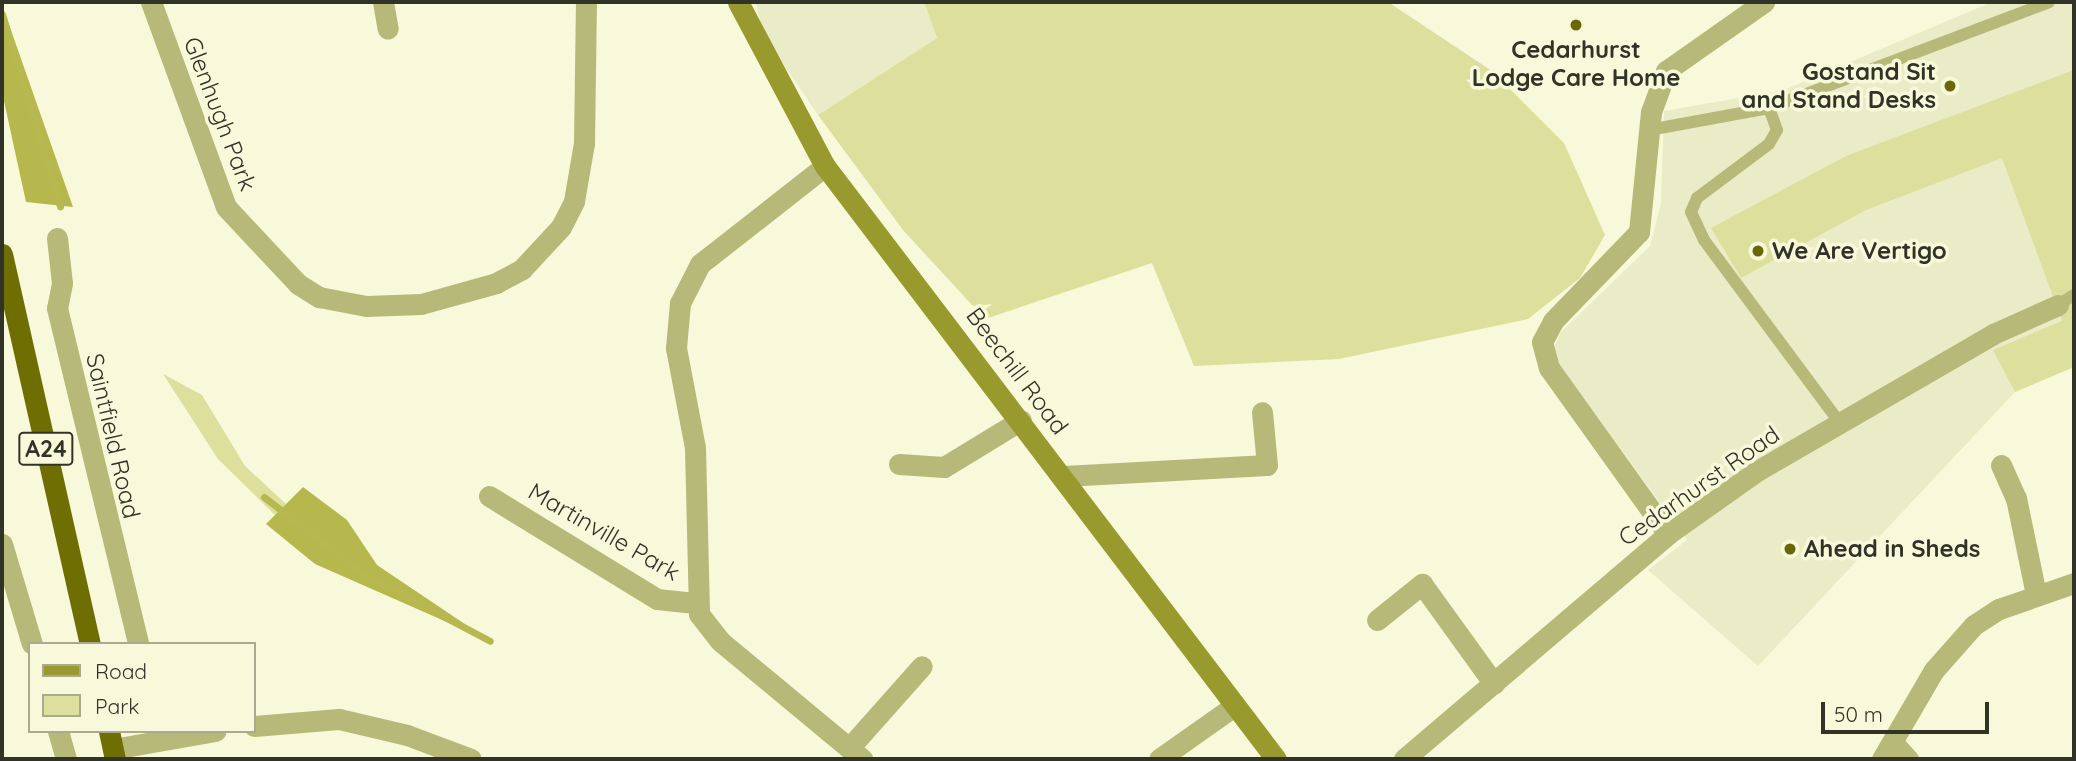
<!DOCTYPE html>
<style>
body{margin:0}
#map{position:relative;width:2076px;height:761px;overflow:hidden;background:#f7f9da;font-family:Quicksand,sans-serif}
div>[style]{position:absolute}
.built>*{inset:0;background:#eaecc7}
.green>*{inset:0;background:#dddf9c}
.forest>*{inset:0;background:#b6b84e}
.stream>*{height:7px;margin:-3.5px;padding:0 3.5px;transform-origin:3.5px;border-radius:3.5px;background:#b7b950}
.lane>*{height:12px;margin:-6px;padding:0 6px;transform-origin:6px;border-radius:6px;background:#b7b979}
.street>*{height:21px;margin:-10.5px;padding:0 10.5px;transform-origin:10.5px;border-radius:10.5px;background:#b7b979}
.secondary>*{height:21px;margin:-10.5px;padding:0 10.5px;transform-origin:10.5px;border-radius:10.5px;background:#999a2d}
.highway>*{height:21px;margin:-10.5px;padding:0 10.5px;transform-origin:10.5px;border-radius:10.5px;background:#6e6e02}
.dots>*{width:19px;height:19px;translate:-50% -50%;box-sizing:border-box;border:4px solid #f7f9da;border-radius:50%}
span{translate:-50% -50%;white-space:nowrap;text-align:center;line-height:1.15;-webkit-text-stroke:7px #f7f9da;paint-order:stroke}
.shield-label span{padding:2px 5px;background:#f7f9da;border:2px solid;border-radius:5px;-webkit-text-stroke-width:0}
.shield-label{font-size:23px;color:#323327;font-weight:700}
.poi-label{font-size:24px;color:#323327;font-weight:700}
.right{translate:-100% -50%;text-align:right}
.left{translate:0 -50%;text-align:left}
.street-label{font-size:24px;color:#323327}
.frame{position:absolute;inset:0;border:4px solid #323327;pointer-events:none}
.legend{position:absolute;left:28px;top:642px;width:228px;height:91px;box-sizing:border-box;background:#f7f9da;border:2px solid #a8aa92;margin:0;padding:9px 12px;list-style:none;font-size:21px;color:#323327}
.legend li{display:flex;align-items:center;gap:14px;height:35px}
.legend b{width:35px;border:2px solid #a8aa92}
.scale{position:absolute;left:1821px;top:702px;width:168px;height:32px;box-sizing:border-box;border:4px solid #323327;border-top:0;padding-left:9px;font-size:21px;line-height:24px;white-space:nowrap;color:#323327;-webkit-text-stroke:5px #f7f9da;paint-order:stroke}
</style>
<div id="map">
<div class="built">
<div style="clip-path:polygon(755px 2px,924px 2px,937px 38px,818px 115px,765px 37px)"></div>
<div style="clip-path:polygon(1992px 2px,2074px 2px,2074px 367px,2015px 392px,1758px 666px,1648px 570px,1687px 540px,1556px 360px,1554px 347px,1561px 332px,1650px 246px,1661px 203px,1664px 111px,1784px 90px)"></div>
</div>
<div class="green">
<div style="clip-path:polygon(924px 2px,1388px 2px,1492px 71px,1564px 143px,1605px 235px,1580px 278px,1528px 319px,1339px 359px,1194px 366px,1152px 263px,985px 319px,903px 230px,818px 115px,937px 38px)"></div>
<div style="clip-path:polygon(2074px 70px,2074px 367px,2015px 392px,1993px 350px,2062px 321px,2002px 158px,1866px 210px,1741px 278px,1711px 228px,1846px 156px)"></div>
<div style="clip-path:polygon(163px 374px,202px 395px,245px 466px,286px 504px,275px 515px,218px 459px)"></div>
</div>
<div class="forest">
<div style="clip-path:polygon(2px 6px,6px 16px,73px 207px,26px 202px,2px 92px)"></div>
<div style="clip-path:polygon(303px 487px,347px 520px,377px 565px,490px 641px,315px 564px,266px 524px)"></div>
</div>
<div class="stream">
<div style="left:2px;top:14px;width:201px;rotate:73.2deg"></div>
<div style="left:264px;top:497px;width:128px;rotate:37.7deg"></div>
<div style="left:365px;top:575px;width:141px;rotate:27.8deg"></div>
</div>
<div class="lane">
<div style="left:1769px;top:108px;width:23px;rotate:70deg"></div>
<div style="left:1777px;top:130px;width:16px;rotate:120deg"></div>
<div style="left:1769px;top:144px;width:90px;rotate:143.1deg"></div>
<div style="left:1697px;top:198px;width:15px;rotate:113deg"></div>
<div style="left:1691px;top:212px;width:31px;rotate:65deg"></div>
<div style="left:1704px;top:240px;width:228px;rotate:53.4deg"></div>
<div style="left:1649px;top:130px;width:122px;rotate:-10.4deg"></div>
<div style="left:1769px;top:108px;width:299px;rotate:-20.7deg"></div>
<div style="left:2058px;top:305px;width:19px;rotate:-32deg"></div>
</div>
<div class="street">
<div style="left:151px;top:2px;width:218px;rotate:69.9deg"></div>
<div style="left:226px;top:207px;width:105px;rotate:46.9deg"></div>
<div style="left:298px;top:284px;width:25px;rotate:32deg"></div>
<div style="left:319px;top:297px;width:48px;rotate:10.8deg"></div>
<div style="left:366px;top:306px;width:55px;rotate:-2.1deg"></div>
<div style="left:421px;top:304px;width:78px;rotate:-15.6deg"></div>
<div style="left:496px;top:283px;width:30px;rotate:-28deg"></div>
<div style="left:522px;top:269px;width:57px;rotate:-47.1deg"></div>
<div style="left:561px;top:227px;width:29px;rotate:-63deg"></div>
<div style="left:574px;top:201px;width:59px;rotate:-80.2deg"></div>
<div style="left:584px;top:143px;width:141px;rotate:-89.2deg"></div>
<div style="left:383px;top:2px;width:27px;rotate:80deg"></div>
<div style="left:825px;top:166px;width:159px;rotate:141.9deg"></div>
<div style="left:700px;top:264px;width:44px;rotate:117.1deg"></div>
<div style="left:680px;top:303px;width:45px;rotate:95.1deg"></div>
<div style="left:676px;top:348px;width:102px;rotate:79.2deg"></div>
<div style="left:695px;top:448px;width:166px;rotate:88.6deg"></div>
<div style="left:699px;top:614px;width:34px;rotate:52deg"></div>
<div style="left:720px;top:641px;width:185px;rotate:39.7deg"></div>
<div style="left:57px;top:238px;width:45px;rotate:83.7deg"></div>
<div style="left:62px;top:283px;width:25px;rotate:101deg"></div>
<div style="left:57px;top:308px;width:346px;rotate:76.4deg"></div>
<div style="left:899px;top:464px;width:45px;rotate:3.8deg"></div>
<div style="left:944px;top:467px;width:90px;rotate:-31.4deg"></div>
<div style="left:2001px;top:465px;width:36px;rotate:66deg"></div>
<div style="left:2016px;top:498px;width:99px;rotate:78.3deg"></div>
<div style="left:1064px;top:476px;width:203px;rotate:-3.1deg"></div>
<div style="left:1267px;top:465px;width:53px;rotate:-95.4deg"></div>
<div style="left:489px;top:496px;width:197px;rotate:31.5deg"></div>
<div style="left:657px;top:599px;width:38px;rotate:6deg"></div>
<div style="left:1668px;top:534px;width:204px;rotate:-125.6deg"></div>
<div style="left:1549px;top:368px;width:27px;rotate:-105deg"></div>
<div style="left:1542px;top:342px;width:24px;rotate:-62deg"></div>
<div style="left:1553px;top:321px;width:124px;rotate:-46deg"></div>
<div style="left:1639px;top:232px;width:121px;rotate:-84.3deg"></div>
<div style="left:1651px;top:112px;width:44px;rotate:-69.9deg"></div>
<div style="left:1666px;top:71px;width:120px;rotate:-35.1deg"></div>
<div style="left:2px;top:544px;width:104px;rotate:73.3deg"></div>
<div style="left:1377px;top:620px;width:58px;rotate:-38.7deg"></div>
<div style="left:1422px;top:584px;width:123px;rotate:54.2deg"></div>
<div style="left:254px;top:726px;width:85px;rotate:-4.7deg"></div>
<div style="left:339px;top:719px;width:70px;rotate:13.2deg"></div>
<div style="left:407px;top:735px;width:68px;rotate:20.6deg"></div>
<div style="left:58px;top:731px;width:29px;rotate:74deg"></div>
<div style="left:1893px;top:743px;width:22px;rotate:47deg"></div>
<div style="left:850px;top:747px;width:108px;rotate:-48.4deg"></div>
<div style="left:113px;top:749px;width:104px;rotate:-10deg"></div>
<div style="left:1159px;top:759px;width:92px;rotate:-35.2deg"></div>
<div style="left:1404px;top:759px;width:347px;rotate:-40.4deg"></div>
<div style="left:1668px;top:534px;width:109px;rotate:-35.3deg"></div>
<div style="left:1757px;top:471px;width:273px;rotate:-30.1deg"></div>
<div style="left:1993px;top:334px;width:71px;rotate:-24deg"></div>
<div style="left:1882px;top:759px;width:103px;rotate:-59.7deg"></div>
<div style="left:1934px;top:670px;width:60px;rotate:-48.4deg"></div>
<div style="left:1974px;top:625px;width:30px;rotate:-33deg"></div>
<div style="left:1999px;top:609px;width:79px;rotate:-19.1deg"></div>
</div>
<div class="secondary">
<div style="left:738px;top:2px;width:186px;rotate:62.1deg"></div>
<div style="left:825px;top:166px;width:745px;rotate:52.75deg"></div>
</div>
<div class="highway">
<div style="left:2px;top:254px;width:400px;rotate:77.3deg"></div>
<div style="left:109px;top:731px;width:29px;rotate:78deg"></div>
</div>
<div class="dots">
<div style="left:1576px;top:25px;background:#686904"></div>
<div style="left:1950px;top:86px;background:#686904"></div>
<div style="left:1758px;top:251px;background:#686904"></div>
<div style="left:1790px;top:549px;background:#686904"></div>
</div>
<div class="shield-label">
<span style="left:46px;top:449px">A24</span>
</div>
<div class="poi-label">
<span style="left:1576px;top:64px">Cedarhurst<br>Lodge Care Home</span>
<span class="right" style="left:1936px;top:86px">Gostand Sit<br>and Stand Desks</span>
<span class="left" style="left:1772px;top:251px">We Are Vertigo</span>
<span class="left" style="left:1804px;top:549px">Ahead in Sheds</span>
</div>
<div class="street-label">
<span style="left:220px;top:114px;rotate:69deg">Glenhugh Park</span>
<span style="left:1017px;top:371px;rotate:53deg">Beechill Road</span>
<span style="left:113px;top:436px;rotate:77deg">Saintfield Road</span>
<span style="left:1699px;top:486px;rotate:-35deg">Cedarhurst Road</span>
<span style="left:604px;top:532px;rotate:30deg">Martinville Park</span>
</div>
<div class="frame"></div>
<ul class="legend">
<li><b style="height:9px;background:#999a2d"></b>Road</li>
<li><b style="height:19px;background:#dddf9c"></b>Park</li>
</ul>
<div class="scale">50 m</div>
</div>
